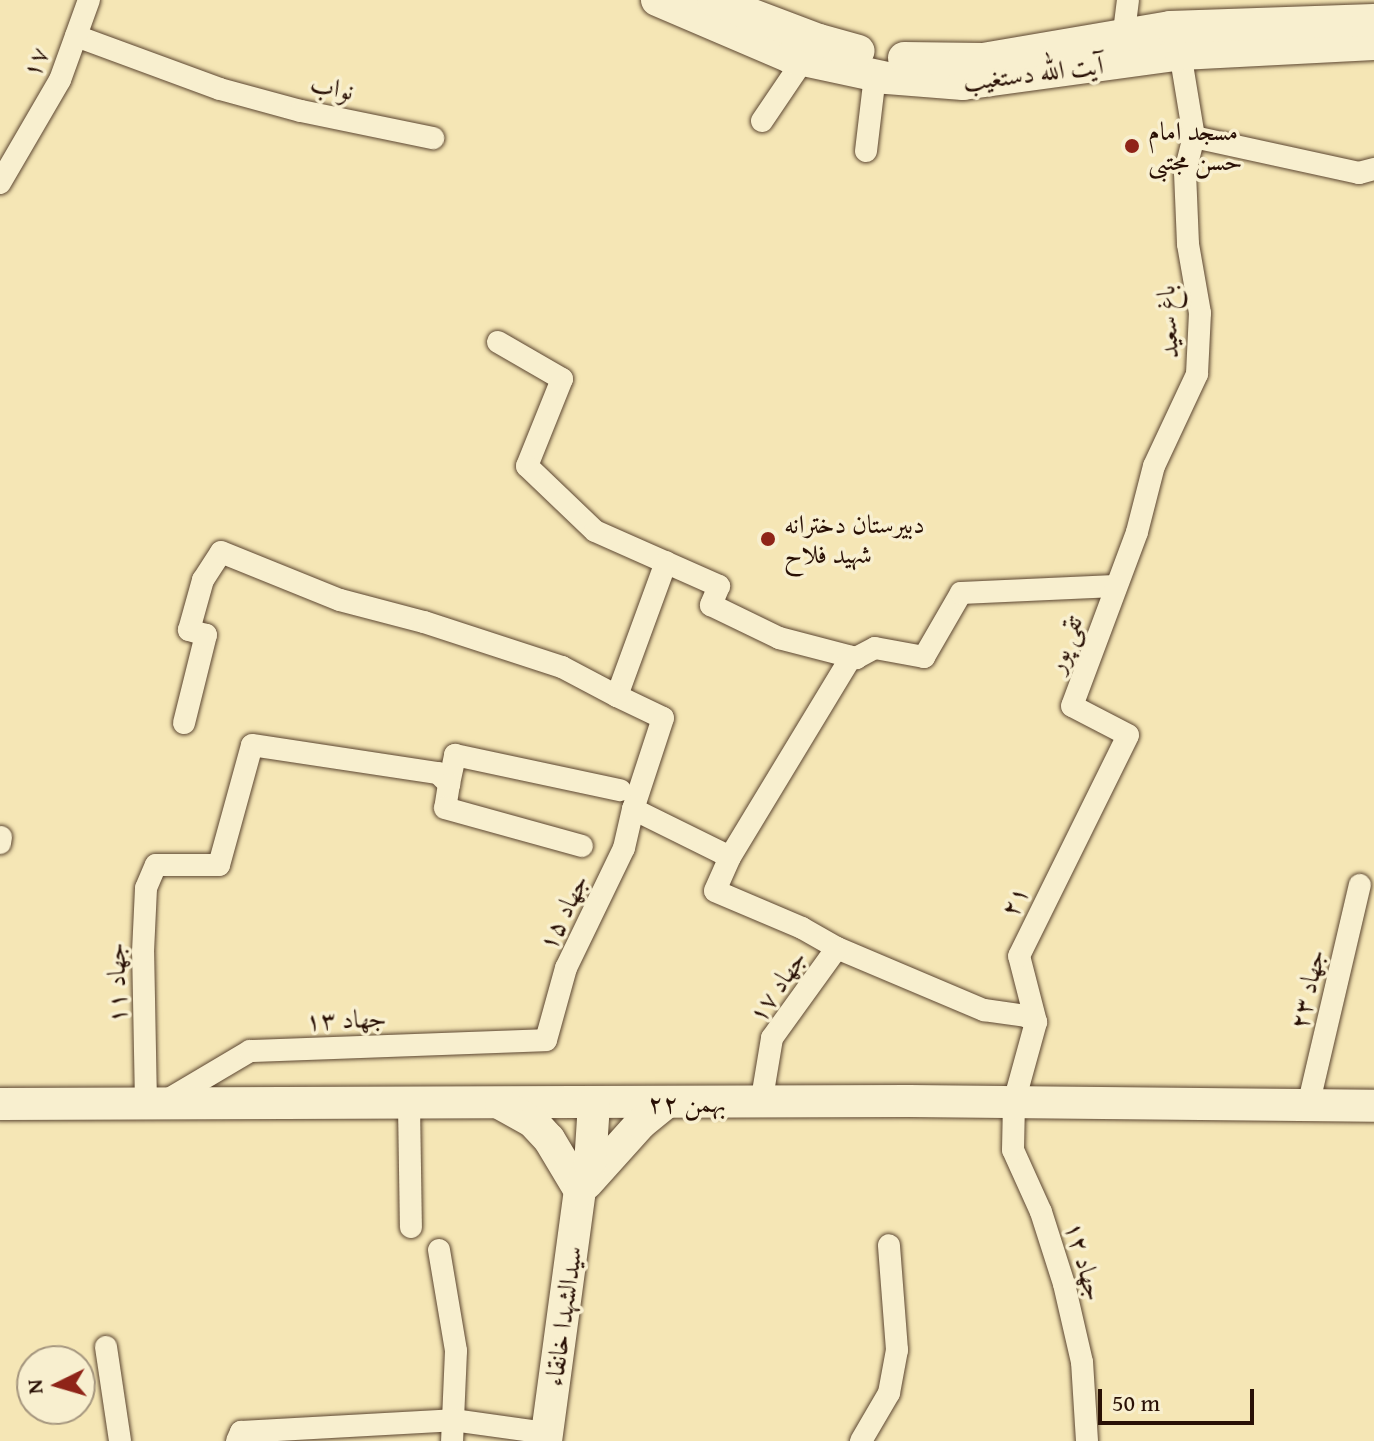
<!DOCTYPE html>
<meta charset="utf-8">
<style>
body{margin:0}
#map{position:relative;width:1374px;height:1441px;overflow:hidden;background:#f5e6b5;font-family:"Gentium Book Plus",Amiri,serif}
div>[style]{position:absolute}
.roads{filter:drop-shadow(0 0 2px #5c4631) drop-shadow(0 0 2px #5c4631)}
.street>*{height:22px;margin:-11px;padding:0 11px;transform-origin:11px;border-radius:11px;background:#f8efcf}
.secondary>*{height:32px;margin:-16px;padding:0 16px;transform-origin:16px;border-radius:16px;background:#f8efcf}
.dots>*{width:22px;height:22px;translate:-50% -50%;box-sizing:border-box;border:4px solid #f8efcf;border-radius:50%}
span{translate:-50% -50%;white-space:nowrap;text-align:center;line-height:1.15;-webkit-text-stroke:7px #f8efcf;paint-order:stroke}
.street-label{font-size:26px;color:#291005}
.poi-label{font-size:26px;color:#291005}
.left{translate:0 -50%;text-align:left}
.north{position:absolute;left:16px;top:1345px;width:80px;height:80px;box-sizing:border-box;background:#f8efcf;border:2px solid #a5967e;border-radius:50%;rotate:265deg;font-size:22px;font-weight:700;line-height:32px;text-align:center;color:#291005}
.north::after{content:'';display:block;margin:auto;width:28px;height:36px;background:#8f2418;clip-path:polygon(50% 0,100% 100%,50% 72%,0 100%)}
.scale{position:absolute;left:1098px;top:1389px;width:156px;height:36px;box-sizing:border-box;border:4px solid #291005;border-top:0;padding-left:10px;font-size:24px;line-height:28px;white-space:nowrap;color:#291005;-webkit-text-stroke:6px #f8efcf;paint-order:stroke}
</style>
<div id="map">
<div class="roads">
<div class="street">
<div style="left:76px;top:36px;width:153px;rotate:20.2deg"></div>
<div style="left:220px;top:89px;width:84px;rotate:15.2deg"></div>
<div style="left:301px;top:111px;width:135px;rotate:11.6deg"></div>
<div style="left:1122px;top:48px;width:48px;rotate:-82.9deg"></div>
<div style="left:762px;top:121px;width:75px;rotate:-55.9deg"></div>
<div style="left:1194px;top:137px;width:169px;rotate:12.3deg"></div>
<div style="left:1359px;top:173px;width:16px;rotate:-15deg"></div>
<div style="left:866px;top:151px;width:77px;rotate:-83.2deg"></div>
<div style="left:0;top:183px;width:119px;rotate:-59.8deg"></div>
<div style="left:60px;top:80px;width:85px;rotate:-70.1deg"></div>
<div style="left:498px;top:342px;width:74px;rotate:30deg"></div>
<div style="left:562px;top:379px;width:94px;rotate:111.9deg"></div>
<div style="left:527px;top:466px;width:94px;rotate:43.7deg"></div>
<div style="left:595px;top:531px;width:136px;rotate:23.9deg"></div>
<div style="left:719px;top:586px;width:21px;rotate:113deg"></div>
<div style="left:711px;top:605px;width:76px;rotate:25.9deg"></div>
<div style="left:779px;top:638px;width:80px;rotate:14.6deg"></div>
<div style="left:856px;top:658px;width:21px;rotate:-28deg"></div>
<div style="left:875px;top:648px;width:50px;rotate:10.4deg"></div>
<div style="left:924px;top:657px;width:74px;rotate:-60deg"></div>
<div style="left:961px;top:593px;width:154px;rotate:-2.6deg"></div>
<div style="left:666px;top:562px;width:143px;rotate:110.1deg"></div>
<div style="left:617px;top:696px;width:51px;rotate:25.6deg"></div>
<div style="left:663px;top:718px;width:96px;rotate:108.2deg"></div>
<div style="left:633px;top:809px;width:108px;rotate:26.3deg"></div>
<div style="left:730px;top:857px;width:234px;rotate:-58.8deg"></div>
<div style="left:184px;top:723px;width:91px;rotate:-76deg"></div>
<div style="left:206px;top:635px;width:18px;rotate:-164deg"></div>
<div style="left:189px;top:630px;width:52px;rotate:-74.4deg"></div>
<div style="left:203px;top:580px;width:33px;rotate:-57deg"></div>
<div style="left:221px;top:552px;width:128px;rotate:22deg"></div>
<div style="left:340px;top:600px;width:87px;rotate:14.7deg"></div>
<div style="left:424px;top:622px;width:145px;rotate:18.1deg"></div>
<div style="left:562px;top:667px;width:62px;rotate:27.8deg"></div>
<div style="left:449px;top:784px;width:30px;rotate:-78deg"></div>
<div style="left:455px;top:755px;width:169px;rotate:12deg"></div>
<div style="left:0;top:843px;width:6px;rotate:-81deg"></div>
<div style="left:730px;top:857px;width:37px;rotate:114deg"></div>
<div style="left:715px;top:891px;width:95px;rotate:23deg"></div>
<div style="left:802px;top:928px;width:40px;rotate:29.7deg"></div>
<div style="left:837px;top:948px;width:160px;rotate:22.9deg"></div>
<div style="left:984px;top:1010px;width:42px;rotate:8.1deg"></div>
<div style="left:1026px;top:1016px;width:12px;rotate:31deg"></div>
<div style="left:146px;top:1103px;width:151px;rotate:-91.1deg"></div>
<div style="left:143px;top:952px;width:64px;rotate:-87.3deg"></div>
<div style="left:146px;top:888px;width:25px;rotate:-67deg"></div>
<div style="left:156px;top:865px;width:63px"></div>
<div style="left:219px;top:865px;width:124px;rotate:-74.6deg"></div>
<div style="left:252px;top:745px;width:188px;rotate:8.6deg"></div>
<div style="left:438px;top:773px;width:16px;rotate:45deg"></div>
<div style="left:449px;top:784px;width:24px;rotate:99deg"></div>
<div style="left:445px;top:808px;width:142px;rotate:15.5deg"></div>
<div style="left:162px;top:1103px;width:102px;rotate:-30.6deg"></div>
<div style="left:250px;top:1051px;width:296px;rotate:-2.1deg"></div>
<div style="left:546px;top:1040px;width:75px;rotate:-74.5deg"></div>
<div style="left:566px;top:968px;width:133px;rotate:-64.2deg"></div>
<div style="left:624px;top:848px;width:40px;rotate:-77deg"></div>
<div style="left:761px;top:1104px;width:67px;rotate:-80.5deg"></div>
<div style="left:772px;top:1038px;width:111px;rotate:-54.2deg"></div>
<div style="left:409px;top:1105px;width:122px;rotate:89.1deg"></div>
<div style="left:1308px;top:1106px;width:227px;rotate:-76.8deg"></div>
<div style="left:439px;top:1250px;width:102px;rotate:80.4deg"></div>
<div style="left:456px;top:1351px;width:90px;rotate:92.5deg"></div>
<div style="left:106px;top:1347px;width:95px;rotate:81.5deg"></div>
<div style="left:237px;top:1441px;width:10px;rotate:-66deg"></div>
<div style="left:241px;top:1432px;width:212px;rotate:-3.2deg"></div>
<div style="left:453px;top:1420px;width:95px;rotate:7.9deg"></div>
<div style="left:861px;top:1441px;width:56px;rotate:-59.7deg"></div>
<div style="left:889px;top:1393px;width:44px;rotate:-79.5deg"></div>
<div style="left:897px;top:1350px;width:105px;rotate:-94.4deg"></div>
<div style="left:1087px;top:1441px;width:79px;rotate:-93.6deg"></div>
<div style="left:1082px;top:1362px;width:80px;rotate:-103deg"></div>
<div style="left:1064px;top:1284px;width:76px;rotate:-107.7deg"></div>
<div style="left:1041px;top:1212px;width:68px;rotate:-114.3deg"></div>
<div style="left:1013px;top:1150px;width:48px;rotate:-88.8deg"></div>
<div style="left:1014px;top:1102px;width:83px;rotate:-74.6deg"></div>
<div style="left:1036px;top:1022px;width:68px;rotate:-104.4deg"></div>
<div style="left:1019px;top:956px;width:246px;rotate:-63.7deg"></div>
<div style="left:1128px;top:735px;width:63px;rotate:-152.6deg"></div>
<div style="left:1072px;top:706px;width:186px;rotate:-69.5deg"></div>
<div style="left:1137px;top:532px;width:68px;rotate:-75.6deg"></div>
<div style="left:1154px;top:466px;width:102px;rotate:-64.9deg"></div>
<div style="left:1197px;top:374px;width:61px;rotate:-87.2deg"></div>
<div style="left:1200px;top:313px;width:70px;rotate:-99.9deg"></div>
<div style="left:1188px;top:244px;width:72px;rotate:-92.4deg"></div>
<div style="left:1185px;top:172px;width:36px;rotate:-76deg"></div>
<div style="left:1194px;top:137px;width:98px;rotate:-99.4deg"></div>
</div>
<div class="secondary">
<div style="left:657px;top:0;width:145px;rotate:23.2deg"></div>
<div style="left:790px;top:57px;width:99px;rotate:12.2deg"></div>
<div style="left:887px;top:78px;width:76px;rotate:4.5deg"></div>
<div style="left:963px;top:84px;width:220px;rotate:-7.8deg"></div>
<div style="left:1181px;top:54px;width:193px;rotate:-3deg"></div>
<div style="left:713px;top:0;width:113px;rotate:20.7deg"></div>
<div style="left:819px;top:40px;width:41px;rotate:15.4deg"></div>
<div style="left:904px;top:58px;width:79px;rotate:0.7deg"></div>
<div style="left:983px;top:59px;width:190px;rotate:-9.7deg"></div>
<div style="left:1170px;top:27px;width:204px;rotate:-2deg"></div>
<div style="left:0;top:1104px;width:909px;rotate:-0.19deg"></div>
<div style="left:909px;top:1101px;width:465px;rotate:0.6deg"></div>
<div style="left:501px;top:1104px;width:37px;rotate:29deg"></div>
<div style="left:533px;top:1122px;width:23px;rotate:47deg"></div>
<div style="left:549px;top:1139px;width:61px;rotate:59.2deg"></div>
<div style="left:587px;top:1183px;width:81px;rotate:-48deg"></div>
<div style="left:641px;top:1123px;width:32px;rotate:-39deg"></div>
<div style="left:546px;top:1441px;width:252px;rotate:-82.3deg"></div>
<div style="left:580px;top:1191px;width:28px;rotate:-69deg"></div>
<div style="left:590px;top:1165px;width:62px;rotate:-86.3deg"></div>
</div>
</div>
<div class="dots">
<div style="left:1132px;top:146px;background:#8f2418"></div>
<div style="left:768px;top:539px;background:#8f2418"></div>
</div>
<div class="street-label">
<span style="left:35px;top:62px;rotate:-67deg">۱۷</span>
<span style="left:1033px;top:73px;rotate:-7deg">آیت الله دستغیب</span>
<span style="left:332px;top:87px;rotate:11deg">نواب</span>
<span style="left:1167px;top:322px;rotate:-93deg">باغ سعید</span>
<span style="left:1064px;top:644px;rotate:-70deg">تقی پور</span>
<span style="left:1014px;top:901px;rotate:-64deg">۲۱</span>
<span style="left:563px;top:912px;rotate:-64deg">جهاد ۱۵</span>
<span style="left:116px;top:983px;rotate:-91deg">جهاد ۱۱</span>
<span style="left:777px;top:986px;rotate:-56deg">جهاد ۱۷</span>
<span style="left:1307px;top:989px;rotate:-77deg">جهاد ۲۳</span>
<span style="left:346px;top:1019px;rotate:-2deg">جهاد ۱۳</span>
<span style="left:687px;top:1103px">۲۲ بهمن</span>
<span style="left:1085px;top:1261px;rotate:74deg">جهاد ۱۲</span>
<span style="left:563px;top:1316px;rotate:-82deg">سیدالشهدا خانقاء</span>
</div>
<div class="poi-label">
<span class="left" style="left:1148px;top:146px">مسجد امام<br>حسن مجتبی</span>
<span class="left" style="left:784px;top:539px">دبیرستان دخترانه<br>شهید فلاح</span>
</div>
<div class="north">N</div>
<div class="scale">50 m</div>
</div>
